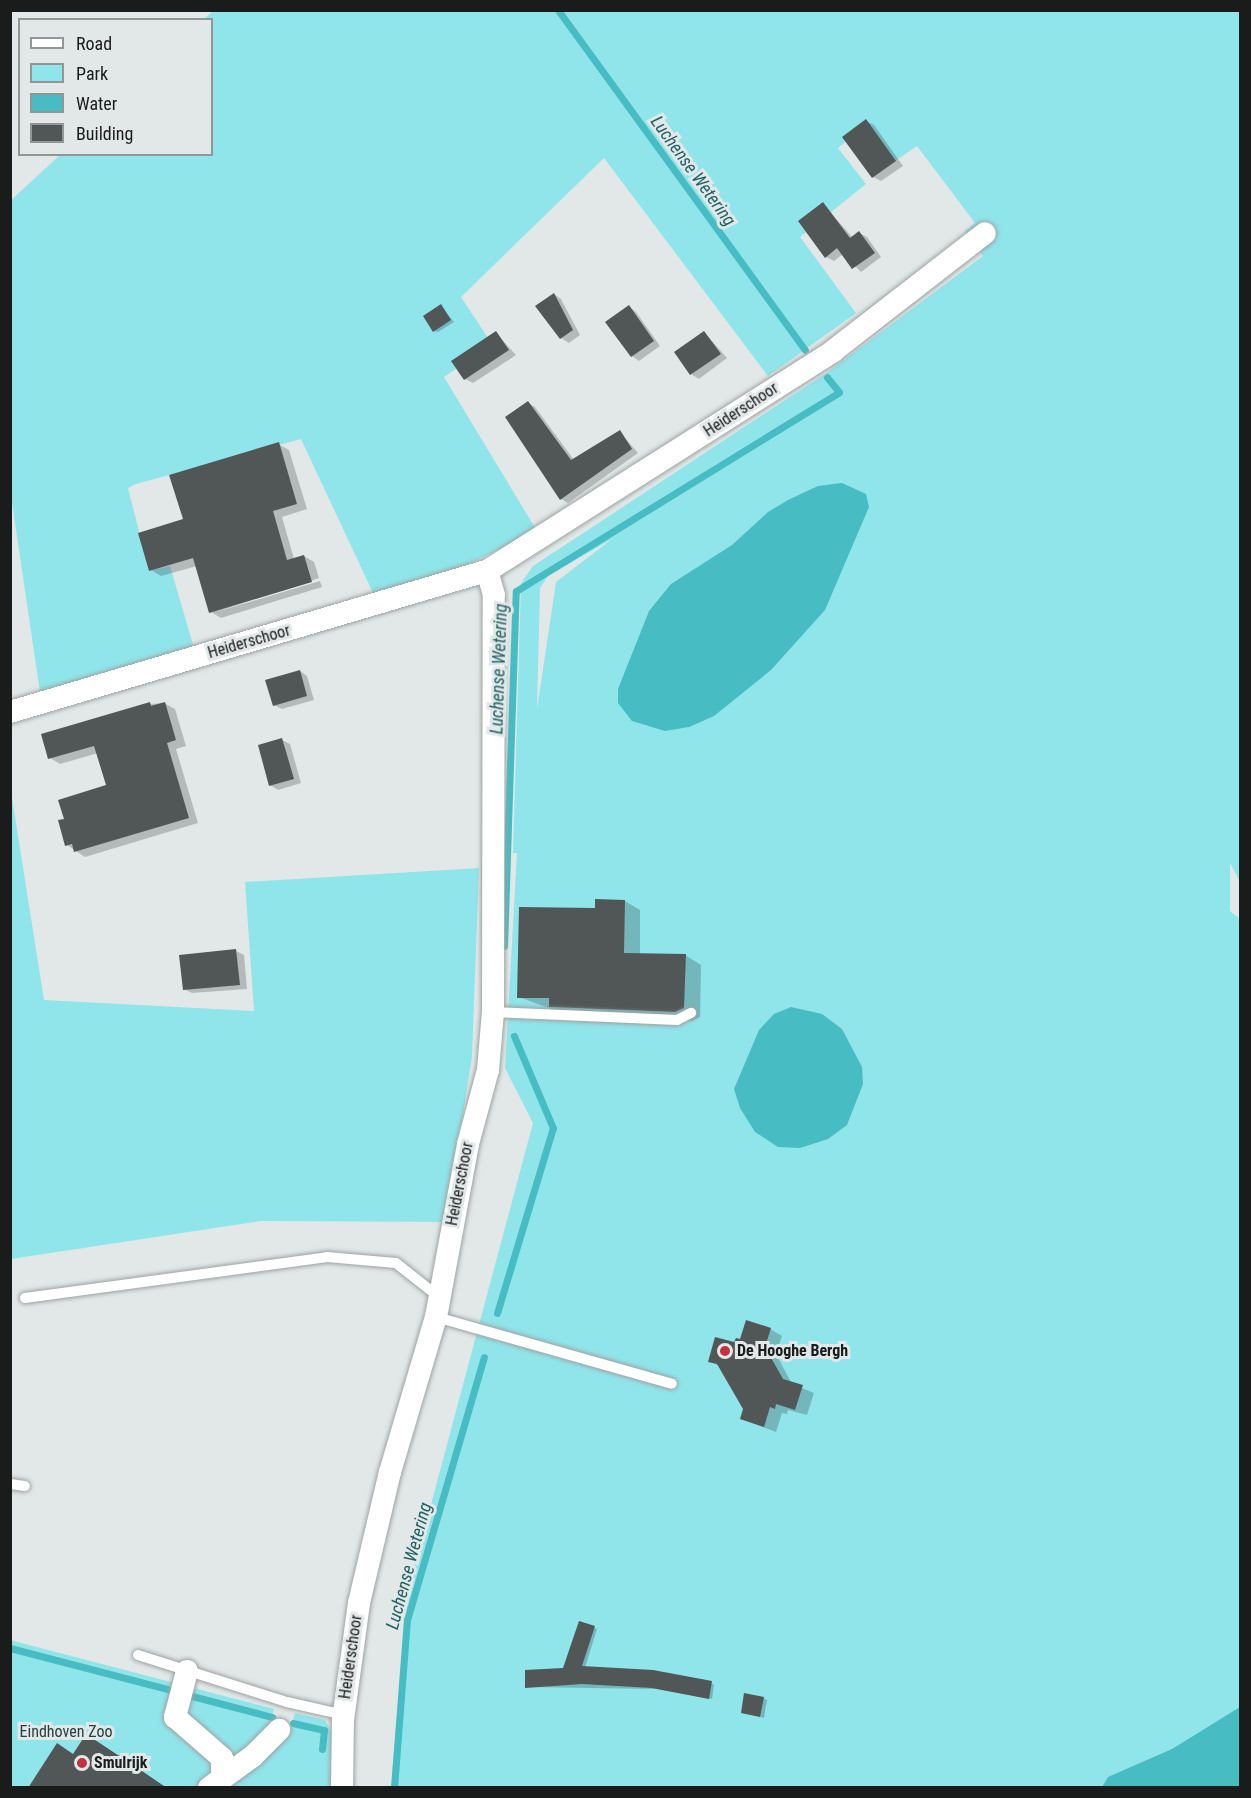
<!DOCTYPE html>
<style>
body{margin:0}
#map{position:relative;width:1251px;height:1798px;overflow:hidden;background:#e2e8e8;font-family:"Roboto Condensed",sans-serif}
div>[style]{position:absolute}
.green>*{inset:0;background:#90e5eb}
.water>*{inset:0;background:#47bcc3}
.shadow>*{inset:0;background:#0003}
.stream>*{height:7px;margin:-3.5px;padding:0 3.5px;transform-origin:3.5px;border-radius:3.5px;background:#47bcc3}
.building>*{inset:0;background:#515656}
.roads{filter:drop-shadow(0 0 2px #9da3a3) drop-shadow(0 0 2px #9da3a3)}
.lane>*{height:10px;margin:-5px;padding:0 5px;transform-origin:5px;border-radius:5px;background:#fff}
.street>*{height:22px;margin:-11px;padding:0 11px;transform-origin:11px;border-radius:11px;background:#fff}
.dots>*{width:16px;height:16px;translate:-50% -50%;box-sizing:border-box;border:3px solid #e2e8e8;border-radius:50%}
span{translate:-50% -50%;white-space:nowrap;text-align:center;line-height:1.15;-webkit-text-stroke:6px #e2e8e8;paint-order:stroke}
.street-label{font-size:16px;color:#1a1c1c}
.poi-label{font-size:16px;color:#1a1c1c;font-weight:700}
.left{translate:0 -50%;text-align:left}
.park-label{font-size:16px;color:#264042}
.water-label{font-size:18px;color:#216165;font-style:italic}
.frame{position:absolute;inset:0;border:12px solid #1a1c1c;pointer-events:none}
.legend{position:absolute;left:18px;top:18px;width:195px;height:138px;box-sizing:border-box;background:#e2e8e8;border:2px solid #929696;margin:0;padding:8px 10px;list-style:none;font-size:18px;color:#1a1c1c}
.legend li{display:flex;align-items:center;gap:12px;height:30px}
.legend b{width:30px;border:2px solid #929696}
</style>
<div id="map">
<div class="green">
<div style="clip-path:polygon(evenodd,213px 11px,1240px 11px,1240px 882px,1230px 863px,1230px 911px,1240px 919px,1240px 1787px,391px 1787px,407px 1594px,533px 1123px,505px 1068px,517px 853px,513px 853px,521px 583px,533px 566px,825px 374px,983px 256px,965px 231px,975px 223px,917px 146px,891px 164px,863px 128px,838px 148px,866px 184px,800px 237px,856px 313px,768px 376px,604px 158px,461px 297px,492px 344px,444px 377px,537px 531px,458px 569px,374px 595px,301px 439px,136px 484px,128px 488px,149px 571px,170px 566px,194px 648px,40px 692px,11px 496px,10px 201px,60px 155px,212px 154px,212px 20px,204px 19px,213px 11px,612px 539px,556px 582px,537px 709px,540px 588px,548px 576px,612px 539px)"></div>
<div style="clip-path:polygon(10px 785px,44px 1000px,254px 1011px,245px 882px,479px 868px,472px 1057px,446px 1222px,261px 1221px,11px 1259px)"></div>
<div style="clip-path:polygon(10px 1640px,274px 1709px,269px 1727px,289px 1733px,295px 1713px,325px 1720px,333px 1735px,332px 1787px,11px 1787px)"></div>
</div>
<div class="water">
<div style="clip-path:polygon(842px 483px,866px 494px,869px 507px,825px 610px,771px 670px,714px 716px,689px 727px,665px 731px,632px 721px,618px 703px,618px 689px,649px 611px,671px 584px,732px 545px,768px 512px,788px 500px,818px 486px)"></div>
<div style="clip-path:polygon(791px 1007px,822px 1014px,842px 1029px,862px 1067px,863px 1084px,847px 1125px,828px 1139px,800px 1148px,778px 1147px,755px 1132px,740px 1108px,734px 1089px,759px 1030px,774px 1014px)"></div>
<div style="clip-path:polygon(1240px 1707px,1240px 1787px,1102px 1787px,1108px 1777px,1172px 1749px)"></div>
</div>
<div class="shadow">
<div style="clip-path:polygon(866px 121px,874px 125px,903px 166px,881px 181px,873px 177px)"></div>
<div style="clip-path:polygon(823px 204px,853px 238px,859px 233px,867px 237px,881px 257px,861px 272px,843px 254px,834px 261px,826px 257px)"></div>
<div style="clip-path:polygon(554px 294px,561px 299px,580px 335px,569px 343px,561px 338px)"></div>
<div style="clip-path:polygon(441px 306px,454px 322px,438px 332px,434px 331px)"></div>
<div style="clip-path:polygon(629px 307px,636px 312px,660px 346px,639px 361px,632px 356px)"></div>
<div style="clip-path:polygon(704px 332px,727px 358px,699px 379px,691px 374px)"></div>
<div style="clip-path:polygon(496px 333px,516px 355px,473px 383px,465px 379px)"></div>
<div style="clip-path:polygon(528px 403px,535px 407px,574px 460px,620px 432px,638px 453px,568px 503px,561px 499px)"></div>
<div style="clip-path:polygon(278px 444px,289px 450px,307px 509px,282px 517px,294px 559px,304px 556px,314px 562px,319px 578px,216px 612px,320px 581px,322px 587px,221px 618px,211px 612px,197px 566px,161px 576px,151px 570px,185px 520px)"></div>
<div style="clip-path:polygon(300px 671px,307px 676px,314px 700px,282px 709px,274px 705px)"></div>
<div style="clip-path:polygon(164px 703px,175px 709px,186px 746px,176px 749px,198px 823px,85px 857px,67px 845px,66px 820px,108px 786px,98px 753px,60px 764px,50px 758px,150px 704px)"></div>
<div style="clip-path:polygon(282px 740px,290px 744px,301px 783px,278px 790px,270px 785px)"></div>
<div style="clip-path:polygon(625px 901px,640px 910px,640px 955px,685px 955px,701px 965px,700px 1017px,692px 1021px,567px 1015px,519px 997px,596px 910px)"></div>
<div style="clip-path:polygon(236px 951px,244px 955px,247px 989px,192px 993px,184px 989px)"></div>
<div style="clip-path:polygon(770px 1329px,782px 1336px,776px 1354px,792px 1384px,814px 1393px,807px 1415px,788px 1410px,787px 1414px,782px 1413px,776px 1432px,741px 1419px,744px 1409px,721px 1367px,710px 1361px,735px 1344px)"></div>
<div style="clip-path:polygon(594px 1628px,597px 1629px,585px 1668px,711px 1683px,714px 1685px,712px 1699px,656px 1689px,526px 1687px,564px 1669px)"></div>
<div style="clip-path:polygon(763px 1698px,767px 1700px,764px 1718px,742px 1712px)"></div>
</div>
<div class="stream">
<div style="left:558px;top:10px;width:420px;rotate:54deg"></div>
<div style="left:504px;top:946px;width:355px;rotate:-88.1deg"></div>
<div style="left:516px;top:591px;width:379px;rotate:-31.6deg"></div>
<div style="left:839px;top:392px;width:19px;rotate:-129deg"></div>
<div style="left:497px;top:1313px;width:193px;rotate:-73.2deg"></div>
<div style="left:553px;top:1128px;width:100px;rotate:-113deg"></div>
<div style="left:10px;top:1648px;width:166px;rotate:14.6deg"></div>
<div style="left:192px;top:1696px;width:83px;rotate:14.7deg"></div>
<div style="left:293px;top:1723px;width:32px;rotate:13deg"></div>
<div style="left:324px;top:1730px;width:19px;rotate:96deg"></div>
<div style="left:394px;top:1788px;width:169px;rotate:-85.6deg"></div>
<div style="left:407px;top:1620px;width:274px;rotate:-73.7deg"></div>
</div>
<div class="building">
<div style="clip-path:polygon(866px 119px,896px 161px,872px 178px,842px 137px)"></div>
<div style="clip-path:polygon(823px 202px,850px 238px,859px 231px,875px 253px,852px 269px,837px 248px,825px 258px,798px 221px)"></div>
<div style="clip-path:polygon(554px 293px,573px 330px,560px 339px,535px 306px)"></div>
<div style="clip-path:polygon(441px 304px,451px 320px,433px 332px,423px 316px)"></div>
<div style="clip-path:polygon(629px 305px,654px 341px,631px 357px,605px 322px)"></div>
<div style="clip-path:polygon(496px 331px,509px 350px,464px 380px,451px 361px)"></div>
<div style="clip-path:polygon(704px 331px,721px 354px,690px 375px,674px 352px)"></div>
<div style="clip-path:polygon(528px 401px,571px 460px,620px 430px,632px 449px,560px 500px,505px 417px)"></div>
<div style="clip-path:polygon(279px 442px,297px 504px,273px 511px,287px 560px,304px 555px,312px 582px,209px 613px,193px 558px,149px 571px,138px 533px,183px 519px,169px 475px)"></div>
<div style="clip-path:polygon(300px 670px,307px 696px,273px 706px,265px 680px)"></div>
<div style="clip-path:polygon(150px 702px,151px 706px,165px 702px,176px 740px,167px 743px,189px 818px,74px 852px,72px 844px,65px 846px,58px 820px,64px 819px,58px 800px,106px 785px,94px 746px,48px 759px,41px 734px)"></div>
<div style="clip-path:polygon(282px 738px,294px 779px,269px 786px,258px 745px)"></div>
<div style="clip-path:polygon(595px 899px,625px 900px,624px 953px,686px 954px,684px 1008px,675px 1012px,549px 1007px,549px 998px,517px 998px,519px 907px,595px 908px)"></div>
<div style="clip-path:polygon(236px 949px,240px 985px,183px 990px,179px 955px)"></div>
<div style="clip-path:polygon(746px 1320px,771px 1328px,765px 1347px,783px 1379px,803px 1385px,795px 1410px,776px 1404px,775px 1409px,770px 1407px,764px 1427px,740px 1419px,743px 1409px,717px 1364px,708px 1362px,715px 1337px,734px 1342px,736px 1338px,740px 1339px)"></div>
<div style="clip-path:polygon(579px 1621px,595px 1626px,582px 1666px,653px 1670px,712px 1681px,709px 1699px,652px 1688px,582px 1684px,525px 1688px,525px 1670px,563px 1668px)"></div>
<div style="clip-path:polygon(744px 1693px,764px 1697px,760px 1717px,741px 1713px)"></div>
<div style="clip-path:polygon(86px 1734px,139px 1769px,167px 1788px,28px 1788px,57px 1743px,73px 1754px)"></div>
</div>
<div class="roads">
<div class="lane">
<div style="left:493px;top:1012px;width:184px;rotate:2.5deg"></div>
<div style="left:677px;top:1020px;width:16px;rotate:-27deg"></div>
<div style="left:25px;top:1298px;width:305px;rotate:-7.7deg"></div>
<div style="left:327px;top:1257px;width:69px;rotate:5deg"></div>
<div style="left:396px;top:1263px;width:55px;rotate:38.3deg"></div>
<div style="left:436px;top:1317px;width:245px;rotate:15.8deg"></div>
<div style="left:10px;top:1484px;width:15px;rotate:8deg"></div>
<div style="left:138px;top:1655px;width:156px;rotate:17.5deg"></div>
<div style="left:287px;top:1702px;width:58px;rotate:12.8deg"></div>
</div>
<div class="street">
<div style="left:10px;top:712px;width:497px;rotate:-16.5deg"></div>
<div style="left:487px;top:571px;width:410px;rotate:-32.4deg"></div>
<div style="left:833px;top:351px;width:192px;rotate:-37.8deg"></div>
<div style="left:187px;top:1671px;width:48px;rotate:104.6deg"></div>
<div style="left:175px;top:1717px;width:62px;rotate:41.1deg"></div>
<div style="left:222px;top:1758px;width:21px;rotate:90deg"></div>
<div style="left:209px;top:1788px;width:54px;rotate:-36deg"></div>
<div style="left:253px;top:1756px;width:37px;rotate:-45deg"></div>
<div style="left:342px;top:1788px;width:68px;rotate:-89.2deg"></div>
<div style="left:343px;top:1720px;width:118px;rotate:-82.2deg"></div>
<div style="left:359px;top:1603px;width:135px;rotate:-76.7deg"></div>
<div style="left:390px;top:1472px;width:162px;rotate:-73.5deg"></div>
<div style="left:436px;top:1317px;width:176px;rotate:-79.5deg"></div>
<div style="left:468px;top:1144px;width:77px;rotate:-74.9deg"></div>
<div style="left:488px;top:1070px;width:58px;rotate:-85.1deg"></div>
<div style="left:493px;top:1012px;width:417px;rotate:-89.9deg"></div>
<div style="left:494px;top:595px;width:25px;rotate:-106deg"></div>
</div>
</div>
<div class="dots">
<div style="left:725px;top:1351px;background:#c2323e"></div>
<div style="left:82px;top:1763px;background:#c2323e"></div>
</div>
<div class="street-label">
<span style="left:741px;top:410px;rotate:-33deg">Heiderschoor</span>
<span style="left:249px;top:642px;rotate:-16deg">Heiderschoor</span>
<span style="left:460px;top:1184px;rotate:-79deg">Heiderschoor</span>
<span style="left:351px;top:1657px;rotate:-82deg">Heiderschoor</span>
</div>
<div class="poi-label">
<span class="left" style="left:737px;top:1351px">De Hooghe Bergh</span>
<span class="left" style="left:94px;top:1763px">Smulrijk</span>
</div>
<div class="park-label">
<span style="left:66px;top:1732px">Eindhoven Zoo</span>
</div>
<div class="water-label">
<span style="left:693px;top:171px;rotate:54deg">Luchense Wetering</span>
<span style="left:499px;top:669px;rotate:-88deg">Luchense Wetering</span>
<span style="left:409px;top:1566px;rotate:-75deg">Luchense Wetering</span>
</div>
<div class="frame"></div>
<ul class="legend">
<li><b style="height:8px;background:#fff"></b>Road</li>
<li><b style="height:16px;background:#90e5eb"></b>Park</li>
<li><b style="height:16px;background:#47bcc3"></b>Water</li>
<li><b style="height:16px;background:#515656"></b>Building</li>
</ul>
</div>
